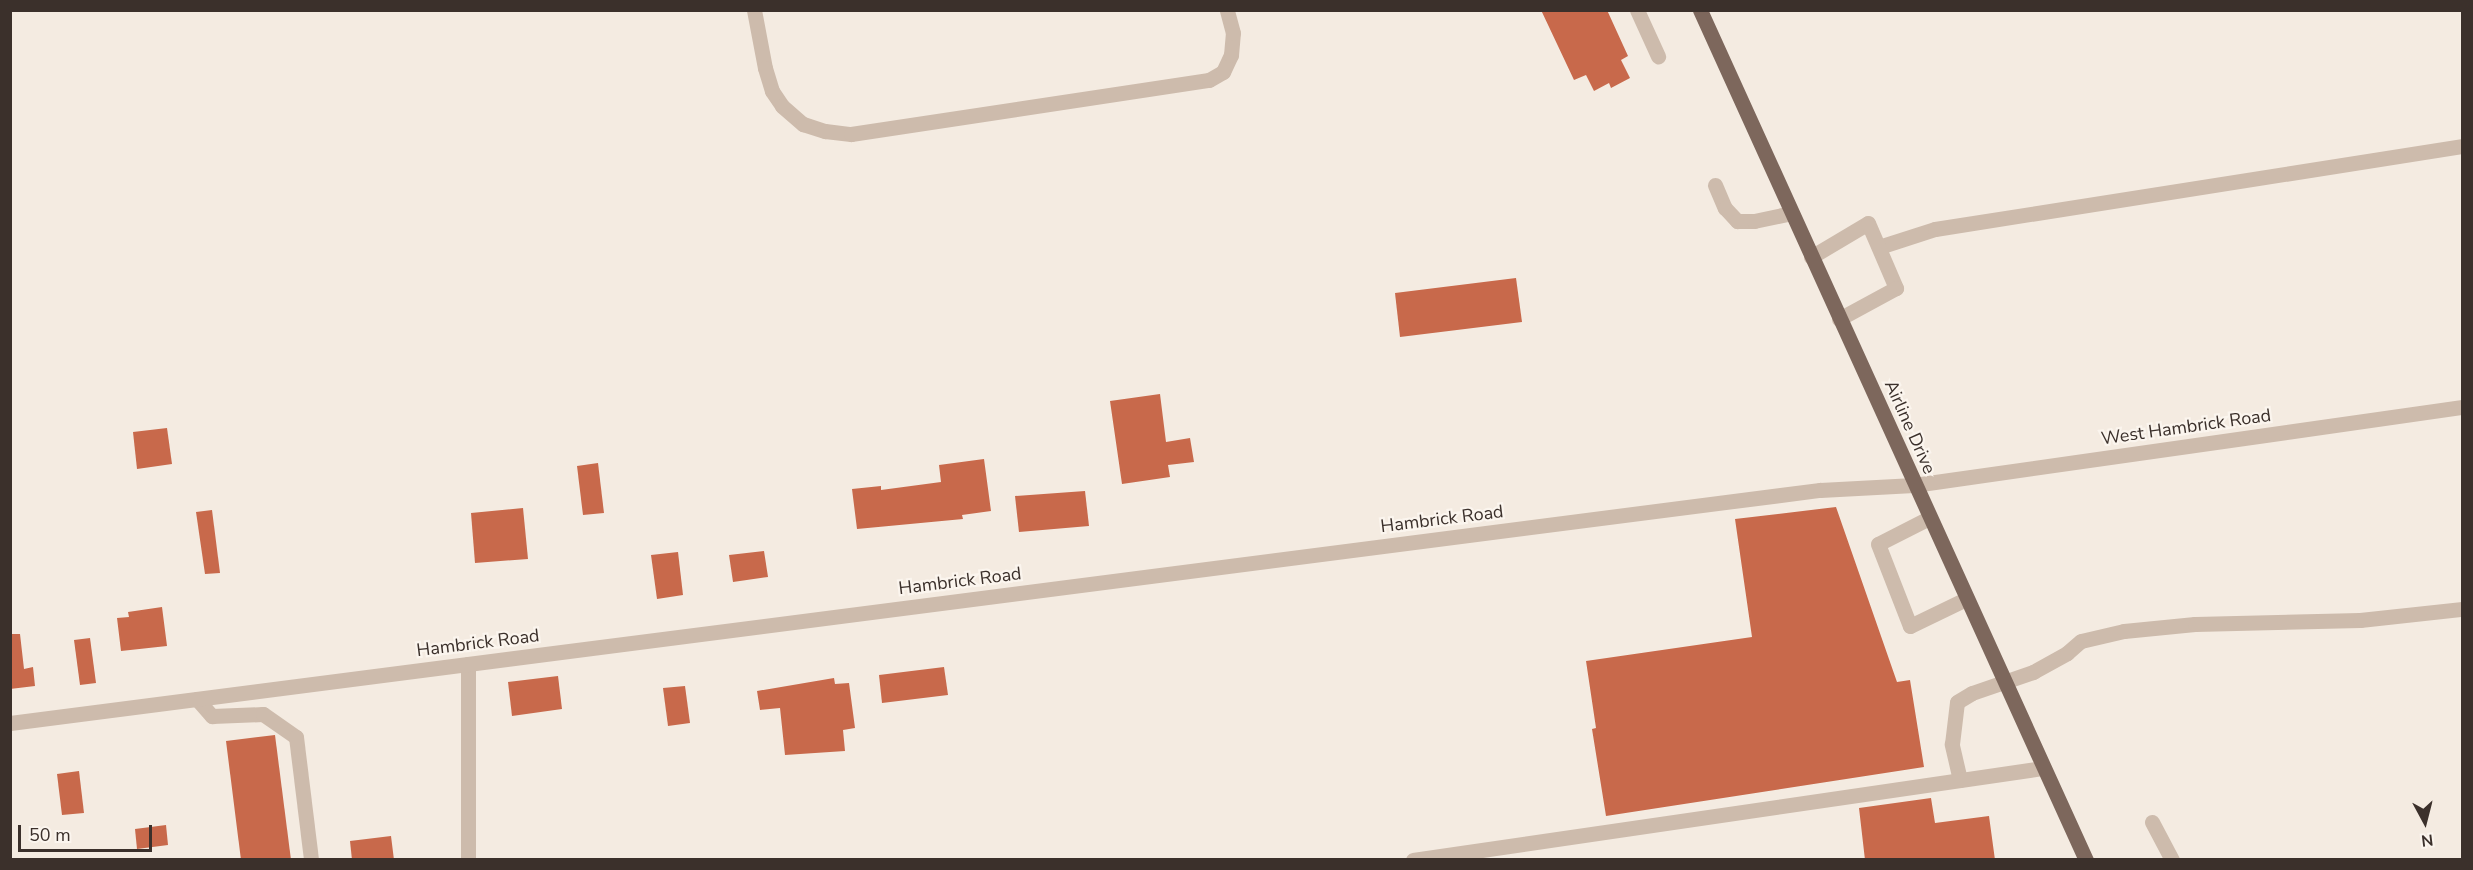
<!DOCTYPE html>
<style>
body{margin:0}
#map{position:relative;width:2473px;height:870px;overflow:hidden;background:#f4ebe1;font-family:"Nunito Sans",sans-serif}
div>[style]{position:absolute}
.building>*{inset:0;background:#c8694b}
.minor>*{height:15px;margin:-7.5px;padding:0 7.5px;transform-origin:7.5px;border-radius:7.5px;background:#cdbbac}
.major>*{height:15px;margin:-7.5px;padding:0 7.5px;transform-origin:7.5px;border-radius:7.5px;background:#7d675c}
span{translate:-50% -50%;white-space:nowrap;text-align:center;line-height:1.15;-webkit-text-stroke:4.5px #fbf5ee;paint-order:stroke}
.street-label{font-size:18px;color:#3b302b}
.frame{position:absolute;inset:0;border:12px solid #3b302b;pointer-events:none}
.north{position:absolute;left:2395px;top:792px;width:60px;height:60px;-webkit-text-stroke:4px #fbf5ee;paint-order:stroke;rotate:173deg;font-size:16px;font-weight:700;line-height:24px;text-align:center;color:#3b302b}
.north::after{content:'';display:block;margin:auto;width:21px;height:27px;background:#3b302b;clip-path:polygon(50% 0,100% 100%,50% 72%,0 100%)}
.scale{position:absolute;left:18px;top:825px;width:134px;height:27px;box-sizing:border-box;border:3px solid #3b302b;border-top:0;padding-left:8px;font-size:18px;line-height:21px;white-space:nowrap;color:#3b302b;-webkit-text-stroke:4px #fbf5ee;paint-order:stroke}
</style>
<div id="map">
<div class="building">
<div style="clip-path:polygon(1541px 10px,1607px 10px,1628px 56px,1621px 60px,1630px 78px,1611px 88px,1609px 83px,1594px 91px,1586px 75px,1574px 80px)"></div>
<div style="clip-path:polygon(1516px 278px,1522px 322px,1400px 337px,1395px 293px)"></div>
<div style="clip-path:polygon(1160px 394px,1166px 442px,1190px 438px,1194px 462px,1168px 465px,1170px 477px,1122px 484px,1110px 401px)"></div>
<div style="clip-path:polygon(167px 428px,172px 464px,137px 469px,133px 432px)"></div>
<div style="clip-path:polygon(984px 459px,991px 511px,962px 515px,963px 519px,857px 529px,852px 489px,881px 486px,881px 490px,941px 482px,939px 465px)"></div>
<div style="clip-path:polygon(598px 463px,604px 513px,583px 515px,577px 466px)"></div>
<div style="clip-path:polygon(1085px 491px,1089px 526px,1019px 532px,1015px 496px)"></div>
<div style="clip-path:polygon(1836px 507px,1897px 682px,1910px 680px,1924px 767px,1606px 816px,1592px 729px,1596px 728px,1586px 661px,1752px 637px,1735px 519px)"></div>
<div style="clip-path:polygon(523px 508px,528px 559px,475px 563px,471px 513px)"></div>
<div style="clip-path:polygon(212px 510px,220px 573px,205px 574px,196px 512px)"></div>
<div style="clip-path:polygon(764px 551px,768px 577px,733px 582px,729px 555px)"></div>
<div style="clip-path:polygon(678px 552px,683px 595px,657px 599px,651px 555px)"></div>
<div style="clip-path:polygon(162px 607px,167px 646px,121px 651px,117px 618px,129px 617px,128px 612px)"></div>
<div style="clip-path:polygon(10px 634px,20px 634px,24px 669px,33px 667px,35px 686px,10px 689px)"></div>
<div style="clip-path:polygon(90px 638px,96px 683px,80px 685px,74px 640px)"></div>
<div style="clip-path:polygon(944px 667px,948px 695px,882px 703px,879px 675px)"></div>
<div style="clip-path:polygon(558px 676px,562px 709px,512px 716px,508px 682px)"></div>
<div style="clip-path:polygon(834px 678px,835px 684px,849px 683px,855px 728px,843px 730px,845px 751px,785px 755px,780px 708px,760px 710px,757px 691px)"></div>
<div style="clip-path:polygon(685px 686px,690px 723px,668px 726px,663px 688px)"></div>
<div style="clip-path:polygon(275px 735px,291px 860px,241px 860px,226px 741px)"></div>
<div style="clip-path:polygon(79px 771px,84px 813px,62px 815px,57px 774px)"></div>
<div style="clip-path:polygon(1931px 798px,1935px 823px,1989px 816px,1995px 860px,1865px 860px,1859px 808px)"></div>
<div style="clip-path:polygon(166px 825px,168px 845px,137px 849px,135px 829px)"></div>
<div style="clip-path:polygon(391px 836px,394px 860px,352px 860px,350px 841px)"></div>
</div>
<div class="minor">
<div style="left:754px;top:10px;width:59px;rotate:79.3deg"></div>
<div style="left:765px;top:68px;width:24px;rotate:73deg"></div>
<div style="left:772px;top:91px;width:18px;rotate:56deg"></div>
<div style="left:782px;top:106px;width:28px;rotate:41deg"></div>
<div style="left:803px;top:124px;width:23px;rotate:18deg"></div>
<div style="left:825px;top:131px;width:26px;rotate:7deg"></div>
<div style="left:851px;top:134px;width:362px;rotate:-8.6deg"></div>
<div style="left:1209px;top:80px;width:16px;rotate:-30deg"></div>
<div style="left:1223px;top:72px;width:19px;rotate:-65deg"></div>
<div style="left:1231px;top:55px;width:22px;rotate:-85deg"></div>
<div style="left:1233px;top:33px;width:24px;rotate:-105deg"></div>
<div style="left:1637px;top:10px;width:51px;rotate:65.5deg"></div>
<div style="left:1715px;top:185px;width:25px;rotate:67deg"></div>
<div style="left:1725px;top:208px;width:18px;rotate:47deg"></div>
<div style="left:1737px;top:221px;width:17px"></div>
<div style="left:1754px;top:221px;width:38px;rotate:-12deg"></div>
<div style="left:1879px;top:247px;width:59px;rotate:-17.8deg"></div>
<div style="left:1935px;top:229px;width:533px;rotate:-8.95deg"></div>
<div style="left:1811px;top:257px;width:66px;rotate:-30.8deg"></div>
<div style="left:1868px;top:223px;width:71px;rotate:66.7deg"></div>
<div style="left:1896px;top:288px;width:65px;rotate:151.5deg"></div>
<div style="left:1929px;top:518px;width:57px;rotate:153deg"></div>
<div style="left:1878px;top:544px;width:88px;rotate:68.7deg"></div>
<div style="left:1910px;top:626px;width:62px;rotate:-25.7deg"></div>
<div style="left:468px;top:664px;width:196px;rotate:90deg"></div>
<div style="left:197px;top:699px;width:23px;rotate:49deg"></div>
<div style="left:212px;top:716px;width:51px;rotate:-2.2deg"></div>
<div style="left:263px;top:714px;width:40px;rotate:34.9deg"></div>
<div style="left:296px;top:737px;width:124px;rotate:83deg"></div>
<div style="left:10px;top:723px;width:1825px;rotate:-7.34deg"></div>
<div style="left:1820px;top:490px;width:94px;rotate:-3deg"></div>
<div style="left:1914px;top:485px;width:554px;rotate:-8.1deg"></div>
<div style="left:1960px;top:780px;width:37px;rotate:-103deg"></div>
<div style="left:1952px;top:744px;width:42px;rotate:-83.2deg"></div>
<div style="left:1957px;top:702px;width:17px;rotate:-31deg"></div>
<div style="left:1972px;top:693px;width:65px;rotate:-19deg"></div>
<div style="left:2033px;top:672px;width:39px;rotate:-29deg"></div>
<div style="left:2067px;top:653px;width:18px;rotate:-41deg"></div>
<div style="left:2081px;top:641px;width:44px;rotate:-13.1deg"></div>
<div style="left:2124px;top:631px;width:71px;rotate:-5.6deg"></div>
<div style="left:2195px;top:624px;width:165px;rotate:-1.4deg"></div>
<div style="left:2360px;top:620px;width:103px;rotate:-6.2deg"></div>
<div style="left:2152px;top:822px;width:43px;rotate:62.2deg"></div>
<div style="left:1413px;top:860px;width:637px;rotate:-8.31deg"></div>
</div>
<div class="major">
<div style="left:1700px;top:10px;width:934px;rotate:65.58deg"></div>
</div>
<div class="street-label">
<span style="left:1910px;top:427px;rotate:66deg">Airline Drive</span>
<span style="left:2186px;top:427px;rotate:-8deg">West Hambrick Road</span>
<span style="left:1442px;top:519px;rotate:-7deg">Hambrick Road</span>
<span style="left:960px;top:581px;rotate:-7deg">Hambrick Road</span>
<span style="left:478px;top:643px;rotate:-7deg">Hambrick Road</span>
</div>
<div class="frame"></div>
<div class="north">N</div>
<div class="scale">50 m</div>
</div>
